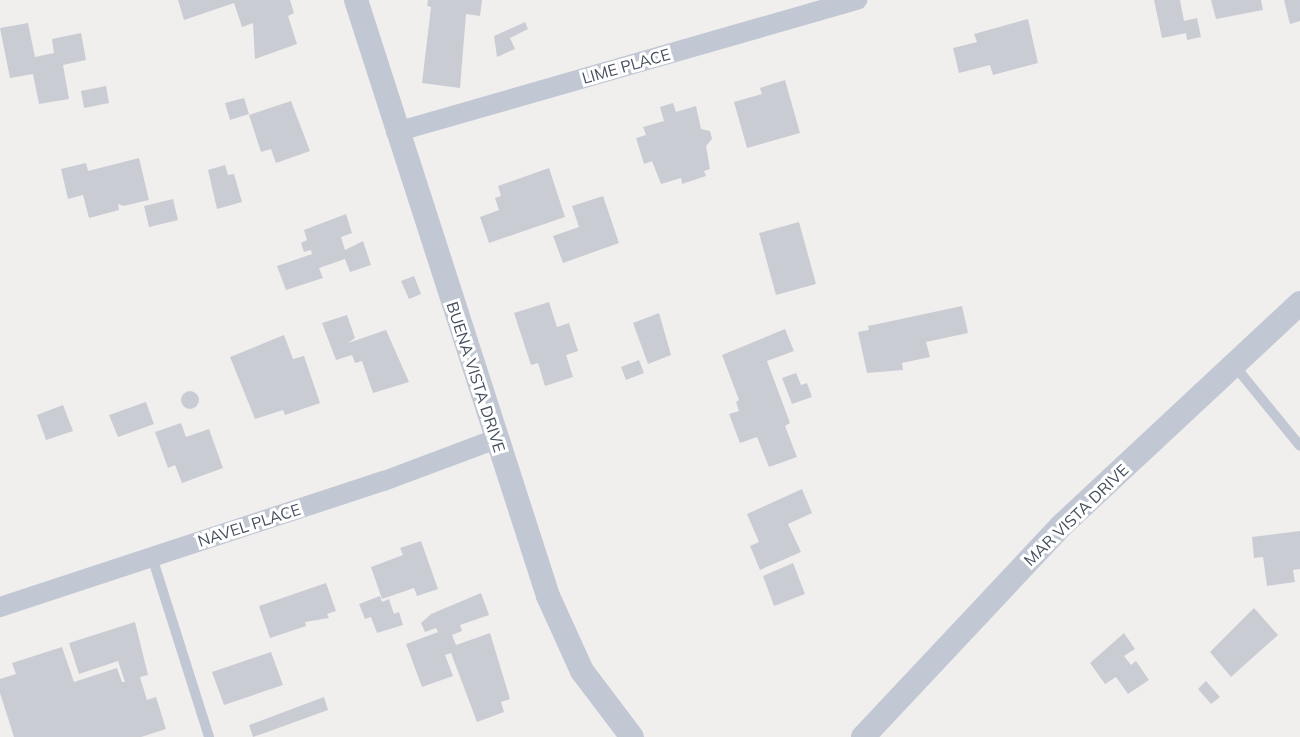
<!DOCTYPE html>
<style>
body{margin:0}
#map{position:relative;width:1300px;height:737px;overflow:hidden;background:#f1eeee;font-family:Mulish,sans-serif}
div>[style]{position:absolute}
.building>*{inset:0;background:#caccd4}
.round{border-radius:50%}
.service>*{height:10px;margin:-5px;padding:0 5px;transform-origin:5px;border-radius:5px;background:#c1c8d4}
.minor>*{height:20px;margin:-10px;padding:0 10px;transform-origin:10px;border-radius:10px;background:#c1c8d4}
.tertiary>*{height:24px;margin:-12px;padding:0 12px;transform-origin:12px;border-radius:12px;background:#c1c8d4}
span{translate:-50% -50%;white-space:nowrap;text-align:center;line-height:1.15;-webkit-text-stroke:6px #fff;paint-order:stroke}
.street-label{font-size:16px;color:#454f5d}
</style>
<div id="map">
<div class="building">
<div style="clip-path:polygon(178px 0,290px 0,294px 13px,288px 16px,297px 44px,255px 59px,253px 23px,242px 27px,234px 3px,184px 20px)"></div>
<div style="clip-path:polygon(428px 0,482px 0,480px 16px,466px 14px,460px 88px,422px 83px,431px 7px,427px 6px)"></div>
<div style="clip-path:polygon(1154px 0,1180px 0,1184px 21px,1197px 18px,1201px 37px,1187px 40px,1186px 33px,1162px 38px)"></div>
<div style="clip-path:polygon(1211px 0,1261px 0,1263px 10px,1216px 19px)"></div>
<div style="clip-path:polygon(1284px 0,1300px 0,1300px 21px,1290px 24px)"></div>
<div style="clip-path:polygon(1028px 19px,1038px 63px,993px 75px,990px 65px,959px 73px,953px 48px,977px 42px,974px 34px)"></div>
<div style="clip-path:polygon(525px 22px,528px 29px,510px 38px,515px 49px,497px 57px,494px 36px)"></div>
<div style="clip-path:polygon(28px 23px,35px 57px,54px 53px,52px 39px,81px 33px,86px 60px,63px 65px,69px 99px,39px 104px,33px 74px,10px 78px,0 28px)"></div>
<div style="clip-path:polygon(785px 80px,800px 133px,747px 148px,734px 102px,762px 94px,760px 88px)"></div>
<div style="clip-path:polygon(106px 86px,109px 103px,84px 108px,81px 91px)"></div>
<div style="clip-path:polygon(244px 98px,249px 114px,230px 120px,225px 103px)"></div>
<div style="clip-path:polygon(291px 101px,310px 151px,276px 163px,271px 149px,261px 152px,249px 115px)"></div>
<div style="clip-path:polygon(673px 103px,676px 112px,696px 106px,701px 129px,710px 131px,712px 139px,706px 146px,710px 169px,704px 171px,706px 176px,682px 184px,681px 178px,661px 184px,652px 161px,644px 164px,636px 138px,646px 135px,643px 127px,664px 121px,660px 107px)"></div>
<div style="clip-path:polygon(139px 158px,149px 200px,123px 206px,118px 204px,119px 210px,89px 218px,83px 195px,68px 199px,61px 169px,86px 163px,88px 171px)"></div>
<div style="clip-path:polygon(225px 165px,228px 175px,234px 174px,242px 202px,217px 209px,208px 170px)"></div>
<div style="clip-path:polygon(549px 168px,565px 217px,489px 243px,480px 217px,499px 210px,495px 198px,501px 196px,498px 186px)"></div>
<div style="clip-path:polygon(603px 196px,619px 243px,563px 263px,553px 236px,579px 227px,572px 206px)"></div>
<div style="clip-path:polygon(173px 199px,178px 220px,149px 227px,144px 206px)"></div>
<div style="clip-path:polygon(346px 214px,352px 233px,341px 237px,345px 250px,363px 241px,371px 265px,350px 272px,345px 259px,319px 268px,323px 278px,286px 290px,277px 266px,312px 254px,311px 250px,304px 252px,301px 243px,307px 240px,304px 230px)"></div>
<div style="clip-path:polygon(799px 222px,816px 284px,776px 295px,759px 233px)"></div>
<div style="clip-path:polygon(414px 276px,421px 294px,409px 299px,401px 281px)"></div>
<div style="clip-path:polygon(549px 302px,557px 327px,569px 323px,578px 351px,566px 355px,573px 377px,545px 386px,538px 363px,531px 365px,514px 313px)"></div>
<div style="clip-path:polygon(962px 306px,968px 333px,926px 342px,930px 357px,902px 363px,903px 370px,867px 373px,858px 332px,869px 330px,868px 326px)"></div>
<div style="clip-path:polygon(659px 313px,671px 355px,648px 364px,633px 323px)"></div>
<div style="clip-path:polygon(347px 315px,355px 338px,348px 343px,386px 330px,409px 382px,373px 393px,362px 361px,355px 363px,352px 355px,336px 360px,322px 323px)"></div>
<div style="clip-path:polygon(785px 329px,794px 351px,767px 361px,790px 423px,785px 426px,797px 457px,769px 467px,757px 437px,740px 443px,729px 414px,739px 411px,736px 402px,739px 400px,722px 355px)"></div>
<div style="clip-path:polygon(284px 335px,293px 359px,304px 356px,320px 403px,285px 415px,283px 410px,255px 419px,230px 357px)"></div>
<div style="clip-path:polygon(639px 360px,644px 373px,626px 380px,621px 367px)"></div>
<div style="clip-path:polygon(796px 373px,801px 385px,807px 383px,812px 397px,792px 404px,782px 378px)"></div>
<div class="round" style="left:181px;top:391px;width:18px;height:18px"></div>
<div style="clip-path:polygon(146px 402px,154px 424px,118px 437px,109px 415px)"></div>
<div style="clip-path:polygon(63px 405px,73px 431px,46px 440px,37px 415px)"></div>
<div style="clip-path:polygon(181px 423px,186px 437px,209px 429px,223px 468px,182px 483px,175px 465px,168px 468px,155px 432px)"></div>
<div style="clip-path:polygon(802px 489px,812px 513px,788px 524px,801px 552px,760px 570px,750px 546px,759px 542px,747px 514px)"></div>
<div style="clip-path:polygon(1300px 531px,1300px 569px,1293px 570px,1295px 582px,1267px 586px,1263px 557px,1254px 558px,1252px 537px)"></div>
<div style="clip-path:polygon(421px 541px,438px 589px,417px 596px,414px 588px,382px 599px,371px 567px,403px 555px,400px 548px)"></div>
<div style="clip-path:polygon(793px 563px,805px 594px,774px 606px,763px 576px)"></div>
<div style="clip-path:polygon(326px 583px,336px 611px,327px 614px,329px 618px,305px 622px,306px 626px,270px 638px,259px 606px)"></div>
<div style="clip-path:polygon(481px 593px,489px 615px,460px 625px,462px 631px,452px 635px,456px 645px,490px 633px,510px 699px,501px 702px,504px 712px,477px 722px,451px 653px,445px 655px,453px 676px,422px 687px,406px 644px,438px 632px,436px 628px,425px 632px,421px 623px,431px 614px)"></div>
<div style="clip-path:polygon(380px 596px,382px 602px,389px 599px,394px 614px,399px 612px,403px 625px,377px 633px,371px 617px,365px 619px,359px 604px)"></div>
<div style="clip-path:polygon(1254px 608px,1278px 635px,1231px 677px,1210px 652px)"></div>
<div style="clip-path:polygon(135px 622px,148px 675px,140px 677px,147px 700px,156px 697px,166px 729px,141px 737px,14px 737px,0 693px,0 679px,16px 674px,12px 663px,62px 647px,74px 682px,117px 668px,122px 682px,125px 682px,118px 661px,79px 674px,69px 643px)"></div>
<div style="clip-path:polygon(1124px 633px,1135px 649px,1124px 656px,1131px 665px,1136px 661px,1149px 680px,1128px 694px,1116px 677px,1105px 684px,1090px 663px)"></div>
<div style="clip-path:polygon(271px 652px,283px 685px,224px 705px,212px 672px)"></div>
<div style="clip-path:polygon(1206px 681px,1220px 697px,1211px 704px,1198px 689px)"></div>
<div style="clip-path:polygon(324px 697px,328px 710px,253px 737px,249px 725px)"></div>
</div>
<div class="service">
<div style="left:1234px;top:365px;width:104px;rotate:50.8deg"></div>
<div style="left:152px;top:557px;width:189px;rotate:72.4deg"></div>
</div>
<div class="minor">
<div style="left:396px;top:132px;width:480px;rotate:-16deg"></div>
<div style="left:0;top:607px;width:404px;rotate:-18.2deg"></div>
<div style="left:384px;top:481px;width:120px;rotate:-20.6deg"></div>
</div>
<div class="tertiary">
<div style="left:356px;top:0;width:626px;rotate:72.14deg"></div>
<div style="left:548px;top:596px;width:82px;rotate:65.6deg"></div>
<div style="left:582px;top:671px;width:83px;rotate:52.9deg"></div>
<div style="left:863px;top:737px;width:289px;rotate:-46.8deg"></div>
<div style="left:1061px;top:526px;width:327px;rotate:-43deg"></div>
</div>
<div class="street-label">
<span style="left:626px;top:66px;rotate:-16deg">LIME PLACE</span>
<span style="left:476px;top:377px;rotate:72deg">BUENA VISTA DRIVE</span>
<span style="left:1076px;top:515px;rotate:-44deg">MAR VISTA DRIVE</span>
<span style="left:249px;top:525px;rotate:-18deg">NAVEL PLACE</span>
</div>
</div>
